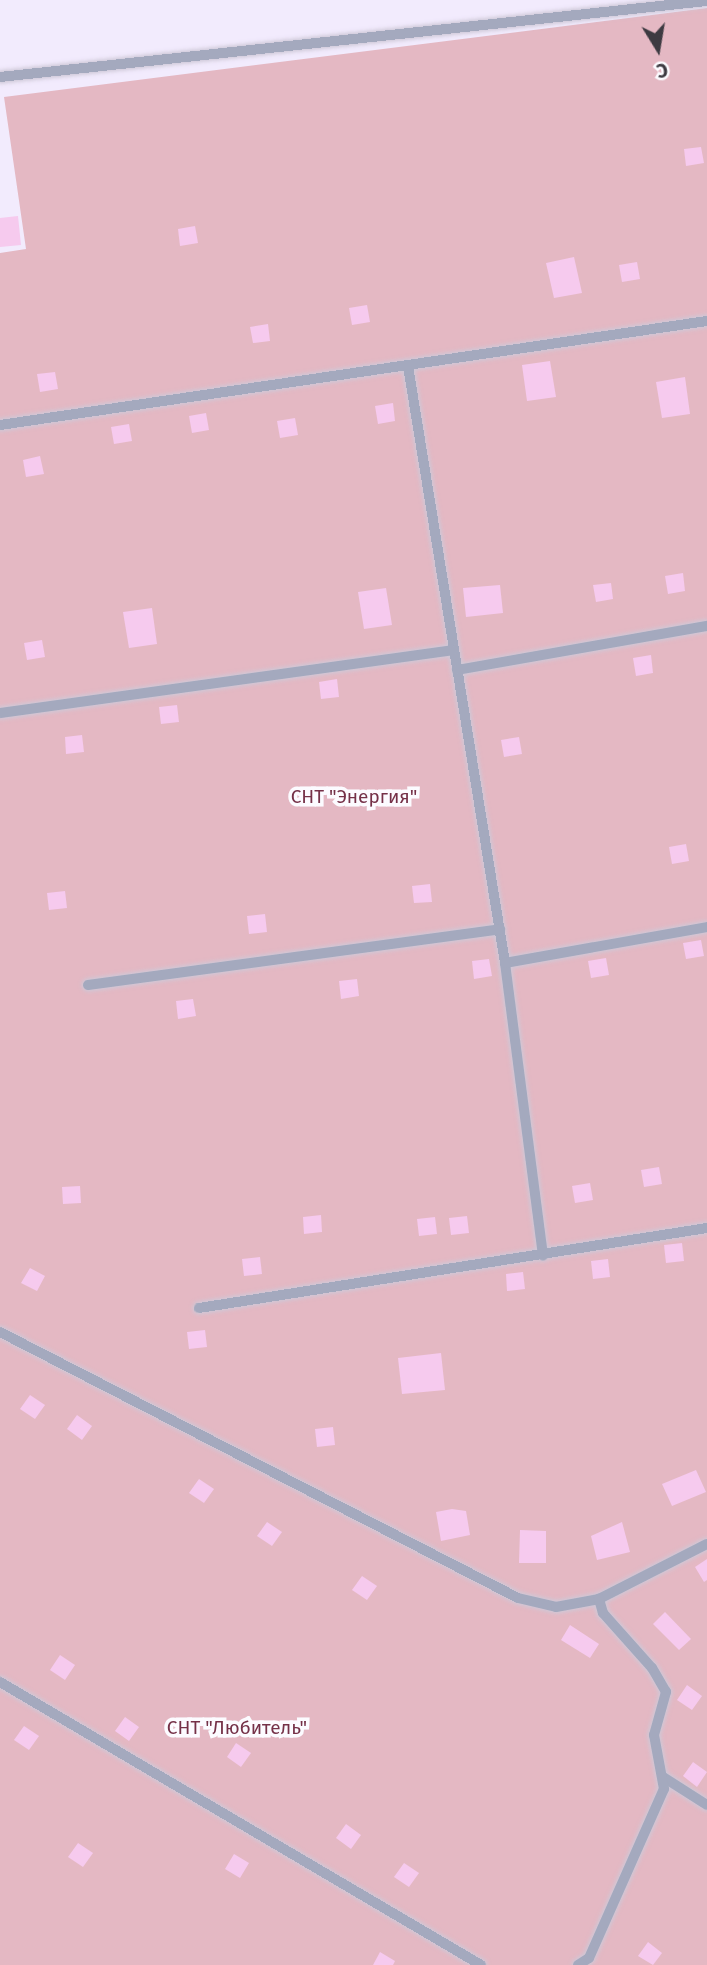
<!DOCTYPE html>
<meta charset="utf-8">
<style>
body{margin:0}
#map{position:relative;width:707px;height:1965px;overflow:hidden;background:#f2ebfd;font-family:"Fira Sans",sans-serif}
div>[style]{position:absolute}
.green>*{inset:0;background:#e4b8c3}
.building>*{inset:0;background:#f6caee}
.roads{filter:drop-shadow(0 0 2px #cec8d7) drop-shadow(0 0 2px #cec8d7)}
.service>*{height:10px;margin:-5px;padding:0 5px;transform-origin:5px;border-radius:5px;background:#a4a9be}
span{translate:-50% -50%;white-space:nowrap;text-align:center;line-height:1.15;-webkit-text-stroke:7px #fcfbff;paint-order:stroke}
.park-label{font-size:19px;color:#753148}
.north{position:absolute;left:623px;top:14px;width:70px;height:70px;-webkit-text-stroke:5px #fcfbff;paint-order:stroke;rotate:169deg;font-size:19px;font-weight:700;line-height:28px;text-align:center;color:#3d3a41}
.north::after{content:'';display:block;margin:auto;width:24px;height:32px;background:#3d3a41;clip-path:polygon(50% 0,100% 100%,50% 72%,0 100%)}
</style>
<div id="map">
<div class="green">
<div style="clip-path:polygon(707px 8px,707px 1965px,0 1965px,0 253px,26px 249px,4px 97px)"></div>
</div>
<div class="building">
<div style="clip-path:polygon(701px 147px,704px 163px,686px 166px,684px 149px)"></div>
<div style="clip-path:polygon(18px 216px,21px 245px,0 247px,0 218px)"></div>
<div style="clip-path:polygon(195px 226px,198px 243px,180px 246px,178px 229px)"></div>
<div style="clip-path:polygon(574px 257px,582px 293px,554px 298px,546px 263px)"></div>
<div style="clip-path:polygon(637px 262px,640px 279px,622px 282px,619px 265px)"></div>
<div style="clip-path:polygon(367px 305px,370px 322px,352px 325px,349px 308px)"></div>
<div style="clip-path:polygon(268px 324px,270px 341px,253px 343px,250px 327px)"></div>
<div style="clip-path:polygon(550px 361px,556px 397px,527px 401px,522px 365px)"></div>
<div style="clip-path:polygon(55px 372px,58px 389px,40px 392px,37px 374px)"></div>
<div style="clip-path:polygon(685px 377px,690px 414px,662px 418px,656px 382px)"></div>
<div style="clip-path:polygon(393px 403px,395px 421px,378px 424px,375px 406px)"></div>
<div style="clip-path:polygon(206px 413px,209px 430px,192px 433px,189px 416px)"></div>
<div style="clip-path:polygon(295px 418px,298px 435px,280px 438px,277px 421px)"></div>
<div style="clip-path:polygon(129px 424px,132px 441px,114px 444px,111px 427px)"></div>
<div style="clip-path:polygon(40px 456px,44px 474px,26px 477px,23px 460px)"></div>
<div style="clip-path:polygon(683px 573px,685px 591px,668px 594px,665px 576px)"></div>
<div style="clip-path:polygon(611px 583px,613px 599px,596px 602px,593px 585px)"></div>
<div style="clip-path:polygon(500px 585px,503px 613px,466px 617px,463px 588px)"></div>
<div style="clip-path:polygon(386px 588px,392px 625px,364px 629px,358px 592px)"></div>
<div style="clip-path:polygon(152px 608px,157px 644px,129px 648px,123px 612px)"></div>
<div style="clip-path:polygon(42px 640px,45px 657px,27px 660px,24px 643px)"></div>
<div style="clip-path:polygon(651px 655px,653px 673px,636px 676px,633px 658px)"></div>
<div style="clip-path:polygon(337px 679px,339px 697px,321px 699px,319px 682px)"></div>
<div style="clip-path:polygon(177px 705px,179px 722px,161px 724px,159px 707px)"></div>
<div style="clip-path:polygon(82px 735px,84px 752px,66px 754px,65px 737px)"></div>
<div style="clip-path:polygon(519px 737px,522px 754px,504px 757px,501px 740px)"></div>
<div style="clip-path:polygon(686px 844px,689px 861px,672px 864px,669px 847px)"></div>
<div style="clip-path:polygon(430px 884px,432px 902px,414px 903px,412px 886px)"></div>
<div style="clip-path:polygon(65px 891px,67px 908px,49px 910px,47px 893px)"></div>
<div style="clip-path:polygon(265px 914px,267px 932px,249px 934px,247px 916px)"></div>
<div style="clip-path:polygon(701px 940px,704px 956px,686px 959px,683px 943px)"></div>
<div style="clip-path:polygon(606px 958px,609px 975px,591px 978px,588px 961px)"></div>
<div style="clip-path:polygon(489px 959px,492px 976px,474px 979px,472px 961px)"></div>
<div style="clip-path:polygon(357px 979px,359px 996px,341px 999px,339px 981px)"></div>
<div style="clip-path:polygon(193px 999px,196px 1016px,178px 1019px,176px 1001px)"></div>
<div style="clip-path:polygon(659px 1167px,662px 1184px,644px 1187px,641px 1170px)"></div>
<div style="clip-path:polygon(590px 1183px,593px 1200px,575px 1203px,572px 1186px)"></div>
<div style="clip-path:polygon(80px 1186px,81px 1203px,63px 1204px,62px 1187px)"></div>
<div style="clip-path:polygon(321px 1215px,322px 1232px,304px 1234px,303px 1217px)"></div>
<div style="clip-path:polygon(467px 1216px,469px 1233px,451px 1235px,449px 1218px)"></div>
<div style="clip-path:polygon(435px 1217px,437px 1234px,419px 1236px,417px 1219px)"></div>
<div style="clip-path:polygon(682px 1243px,684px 1261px,666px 1263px,664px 1245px)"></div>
<div style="clip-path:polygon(260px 1257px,262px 1274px,244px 1276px,242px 1259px)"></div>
<div style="clip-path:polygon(608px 1259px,610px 1277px,593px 1279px,591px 1261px)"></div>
<div style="clip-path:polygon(30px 1268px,45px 1276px,37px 1291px,21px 1283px)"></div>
<div style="clip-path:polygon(523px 1272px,525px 1289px,507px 1291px,506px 1274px)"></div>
<div style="clip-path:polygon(205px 1330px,207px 1347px,189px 1349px,187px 1332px)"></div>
<div style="clip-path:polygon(441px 1353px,445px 1390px,402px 1394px,398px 1358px)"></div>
<div style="clip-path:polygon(30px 1395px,45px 1405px,35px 1419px,20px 1409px)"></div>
<div style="clip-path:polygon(77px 1415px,92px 1426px,82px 1440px,67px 1429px)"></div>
<div style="clip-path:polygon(333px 1427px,335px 1445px,317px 1447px,315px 1429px)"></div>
<div style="clip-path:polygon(696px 1470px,706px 1492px,672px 1506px,662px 1484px)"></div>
<div style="clip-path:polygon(199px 1479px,214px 1489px,204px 1503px,189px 1493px)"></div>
<div style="clip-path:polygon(452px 1509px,466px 1511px,470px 1535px,441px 1541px,436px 1512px)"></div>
<div style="clip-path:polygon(267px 1522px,282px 1532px,272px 1546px,257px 1536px)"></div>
<div style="clip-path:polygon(622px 1522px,630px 1552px,597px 1560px,591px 1536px)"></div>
<div style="clip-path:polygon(520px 1530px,546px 1531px,546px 1563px,519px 1563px)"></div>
<div style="clip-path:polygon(707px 1559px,707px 1580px,704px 1582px,695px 1567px)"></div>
<div style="clip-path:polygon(362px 1576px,377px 1586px,367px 1600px,352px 1590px)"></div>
<div style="clip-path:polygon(665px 1612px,691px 1639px,679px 1650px,653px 1624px)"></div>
<div style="clip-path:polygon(570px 1625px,599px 1644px,590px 1658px,561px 1640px)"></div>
<div style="clip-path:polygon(60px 1655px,75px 1665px,65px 1680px,50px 1670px)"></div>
<div style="clip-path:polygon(687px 1685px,702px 1696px,692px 1710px,677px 1700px)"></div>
<div style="clip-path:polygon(125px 1717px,139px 1727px,129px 1741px,115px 1731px)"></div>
<div style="clip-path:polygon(24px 1726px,39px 1736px,29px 1750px,14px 1740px)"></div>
<div style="clip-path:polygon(236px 1743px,251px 1753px,241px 1767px,227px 1757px)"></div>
<div style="clip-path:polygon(693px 1762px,707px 1772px,697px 1787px,683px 1776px)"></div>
<div style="clip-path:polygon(346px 1824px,361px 1835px,351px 1849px,336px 1838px)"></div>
<div style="clip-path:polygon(78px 1843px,93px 1853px,83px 1867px,68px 1857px)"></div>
<div style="clip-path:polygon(234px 1854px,249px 1863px,240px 1878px,225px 1869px)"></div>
<div style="clip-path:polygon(404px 1863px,419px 1873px,409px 1887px,394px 1877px)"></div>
<div style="clip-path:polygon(648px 1942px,662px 1953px,653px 1965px,638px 1956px)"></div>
<div style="clip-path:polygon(380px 1952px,395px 1961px,393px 1965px,373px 1965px)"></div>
</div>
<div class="roads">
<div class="service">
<div style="left:0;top:77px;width:711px;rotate:-6.14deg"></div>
<div style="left:408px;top:366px;width:605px;rotate:80.77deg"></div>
<div style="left:505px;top:963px;width:295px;rotate:82.6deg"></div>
<div style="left:0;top:425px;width:715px;rotate:-8.37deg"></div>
<div style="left:457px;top:670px;width:254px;rotate:-10deg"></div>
<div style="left:0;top:713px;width:457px;rotate:-7.9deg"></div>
<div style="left:505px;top:963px;width:205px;rotate:-10.1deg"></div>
<div style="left:88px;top:985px;width:416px;rotate:-7.7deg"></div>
<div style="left:199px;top:1308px;width:514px;rotate:-8.95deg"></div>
<div style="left:0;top:1332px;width:582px;rotate:27.18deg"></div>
<div style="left:518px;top:1598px;width:39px;rotate:13deg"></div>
<div style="left:556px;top:1607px;width:44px;rotate:-10.5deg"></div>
<div style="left:599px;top:1599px;width:121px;rotate:-27deg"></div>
<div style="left:0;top:1682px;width:558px;rotate:30.47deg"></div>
<div style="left:663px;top:1777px;width:52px;rotate:32.5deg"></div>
<div style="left:578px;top:1965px;width:13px;rotate:-32deg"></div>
<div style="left:589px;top:1958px;width:185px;rotate:-66.1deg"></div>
<div style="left:664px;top:1789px;width:55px;rotate:-100.5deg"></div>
<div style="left:654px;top:1735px;width:45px;rotate:-74.4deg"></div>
<div style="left:666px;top:1692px;width:28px;rotate:-120deg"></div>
<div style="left:652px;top:1668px;width:74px;rotate:-131.7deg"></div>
<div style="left:603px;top:1613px;width:15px;rotate:-106deg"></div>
</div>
</div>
<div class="park-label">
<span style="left:354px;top:797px">СНТ "Энергия"</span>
<span style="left:237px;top:1728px">СНТ "Любитель"</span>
</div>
<div class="north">С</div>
</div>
